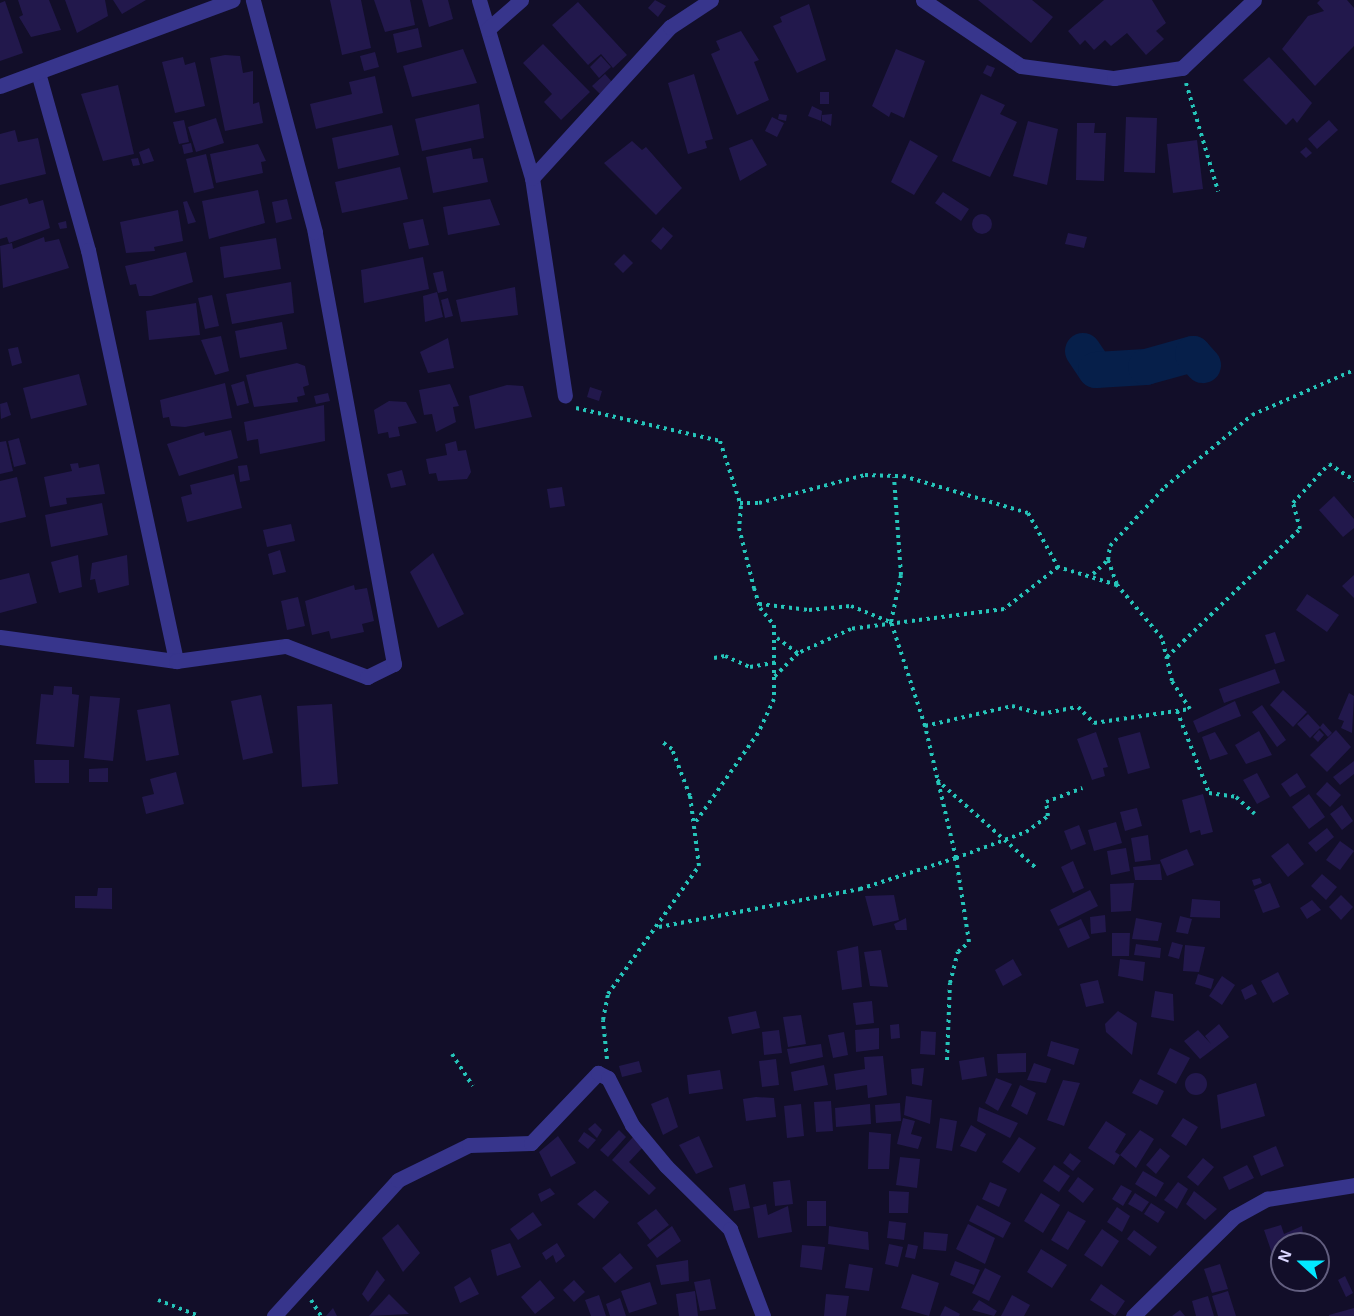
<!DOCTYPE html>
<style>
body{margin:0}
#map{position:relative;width:1354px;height:1316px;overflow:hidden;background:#120e29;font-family:Arial,sans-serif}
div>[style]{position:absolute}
.river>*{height:36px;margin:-18px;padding:0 18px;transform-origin:18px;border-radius:18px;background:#061f4a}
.building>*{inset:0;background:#22184c}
.round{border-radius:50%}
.path>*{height:4px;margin-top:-2px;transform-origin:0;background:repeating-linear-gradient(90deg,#25c4b9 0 3px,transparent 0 7.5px)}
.minor>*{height:15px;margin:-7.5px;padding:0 7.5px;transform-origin:7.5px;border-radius:7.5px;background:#37358c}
span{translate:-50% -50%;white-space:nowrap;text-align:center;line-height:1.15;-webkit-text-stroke:4.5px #120e29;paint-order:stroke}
.north{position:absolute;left:1270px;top:1232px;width:60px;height:60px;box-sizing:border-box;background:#120e29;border:2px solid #625e7f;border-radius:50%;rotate:291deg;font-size:16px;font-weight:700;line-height:24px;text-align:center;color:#dad6ff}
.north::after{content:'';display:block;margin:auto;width:21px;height:27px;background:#02e8ff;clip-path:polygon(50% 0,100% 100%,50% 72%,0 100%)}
</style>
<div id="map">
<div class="river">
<div style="left:1083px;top:351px;width:23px;rotate:56deg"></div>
<div style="left:1096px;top:370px;width:50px;rotate:-3.4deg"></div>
<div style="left:1146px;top:367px;width:49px;rotate:-15.5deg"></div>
<div style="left:1193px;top:354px;width:15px;rotate:48deg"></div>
</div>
<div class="building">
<div style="clip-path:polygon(18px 0,49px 0,61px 30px,31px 37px,19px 17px,23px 15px)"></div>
<div style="clip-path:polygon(65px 0,105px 0,108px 16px,77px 33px)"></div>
<div style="clip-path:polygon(113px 0,146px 0,122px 14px)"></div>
<div style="clip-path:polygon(330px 0,361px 0,371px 48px,342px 55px)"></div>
<div style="clip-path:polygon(374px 0,410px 0,415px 25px,385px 32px)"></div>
<div style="clip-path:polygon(422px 0,448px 0,453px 19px,429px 27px)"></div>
<div style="clip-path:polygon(655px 0,666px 6px,658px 17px,648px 8px)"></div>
<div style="clip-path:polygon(978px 0,1032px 0,1053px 17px,1031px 43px)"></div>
<div style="clip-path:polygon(1104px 0,1152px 0,1166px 23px,1156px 31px,1164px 39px,1146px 55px,1127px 33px,1111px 46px,1105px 40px,1094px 50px,1085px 40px,1080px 45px,1068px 31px)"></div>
<div style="clip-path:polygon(1320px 0,1347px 0,1354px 8px,1354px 46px,1315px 86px,1282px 49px,1308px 16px,1324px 11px,1317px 3px)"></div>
<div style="clip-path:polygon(5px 1px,23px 53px,0 61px,0 3px)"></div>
<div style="clip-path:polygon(578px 2px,627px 55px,613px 68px,601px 54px,588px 65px,552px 25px)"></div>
<div style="clip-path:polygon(809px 4px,826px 60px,797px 73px,773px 26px,782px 22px,780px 17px)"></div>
<div style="clip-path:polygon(418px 28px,422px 47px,397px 53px,393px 34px)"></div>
<div style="clip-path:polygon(741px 31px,759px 60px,754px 62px,769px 100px,737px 115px,711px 54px,720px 50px,716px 41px)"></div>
<div style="clip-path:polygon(543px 44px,590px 92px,561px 120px,544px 102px,552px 94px,523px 63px)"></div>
<div style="clip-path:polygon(463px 49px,477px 83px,412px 97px,403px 66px)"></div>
<div style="clip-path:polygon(896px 49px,925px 61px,904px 118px,891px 112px,889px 117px,872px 106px)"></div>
<div style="clip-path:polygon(375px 52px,379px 67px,364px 71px,360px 56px)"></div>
<div style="clip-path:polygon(225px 55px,240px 56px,243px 73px,253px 71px,253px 104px,259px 102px,263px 123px,225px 131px,210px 58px)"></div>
<div style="clip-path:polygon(601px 56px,611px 67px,599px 78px,590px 67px)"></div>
<div style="clip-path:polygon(183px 57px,185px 65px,195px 62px,205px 106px,175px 113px,162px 62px)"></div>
<div style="clip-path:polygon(1269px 57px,1312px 103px,1297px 123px,1293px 118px,1286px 125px,1243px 80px)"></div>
<div style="clip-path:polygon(987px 65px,995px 68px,991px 77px,983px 73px)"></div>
<div style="clip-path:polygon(605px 74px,613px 83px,600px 94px,592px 86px)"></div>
<div style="clip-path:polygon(694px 74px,713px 139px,705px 141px,707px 148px,688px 154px,668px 83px)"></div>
<div style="clip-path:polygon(375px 76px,383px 113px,316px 129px,310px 104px,352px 94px,349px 82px)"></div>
<div style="clip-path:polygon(118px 85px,134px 154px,103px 161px,81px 94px)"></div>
<div style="clip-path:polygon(820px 92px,829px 92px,829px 104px,820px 104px)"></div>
<div style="clip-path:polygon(981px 94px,1005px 105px,1000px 114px,1017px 122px,990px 177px,952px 161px)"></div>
<div style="clip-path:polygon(479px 104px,484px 138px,422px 151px,415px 119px)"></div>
<div style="clip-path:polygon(812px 106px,822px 111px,821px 121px,808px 116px)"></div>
<div style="clip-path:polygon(779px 114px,787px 115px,786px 121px,778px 119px)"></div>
<div style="clip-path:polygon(832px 114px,831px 126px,822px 121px,822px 115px)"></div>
<div style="clip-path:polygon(772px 117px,784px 123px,777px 137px,765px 131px)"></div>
<div style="clip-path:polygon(1126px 117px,1157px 118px,1155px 173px,1124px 172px)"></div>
<div style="clip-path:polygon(216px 118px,224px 143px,196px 152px,188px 127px)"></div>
<div style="clip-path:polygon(184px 120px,189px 142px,179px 144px,173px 122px)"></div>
<div style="clip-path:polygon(1329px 120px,1338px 130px,1317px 149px,1308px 139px)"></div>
<div style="clip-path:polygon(1028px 121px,1058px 129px,1047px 185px,1013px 176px)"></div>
<div style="clip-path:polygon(1077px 123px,1095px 123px,1094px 133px,1106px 133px,1104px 181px,1076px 180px)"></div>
<div style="clip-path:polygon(392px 125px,399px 155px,338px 169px,332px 138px)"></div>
<div style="clip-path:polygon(15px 130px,18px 142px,38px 138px,46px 174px,0 185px,0 134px)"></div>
<div style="clip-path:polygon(752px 139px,767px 165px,740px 181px,729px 148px)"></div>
<div style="clip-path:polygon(910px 140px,938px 156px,914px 195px,891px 182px)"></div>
<div style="clip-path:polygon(1197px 140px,1203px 189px,1173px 193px,1167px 144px)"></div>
<div style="clip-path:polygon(632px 141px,642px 150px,646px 147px,682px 188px,656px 215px,604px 163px)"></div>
<div style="clip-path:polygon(191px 143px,193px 152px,184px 154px,182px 145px)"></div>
<div style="clip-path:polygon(258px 144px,266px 161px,261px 162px,263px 173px,216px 183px,210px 154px)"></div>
<div style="clip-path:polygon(1306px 147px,1312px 153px,1306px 158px,1300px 152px)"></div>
<div style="clip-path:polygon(149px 148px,154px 161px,143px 164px,139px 152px)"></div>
<div style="clip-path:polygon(471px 148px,473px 159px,483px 158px,488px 182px,433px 193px,426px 157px)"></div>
<div style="clip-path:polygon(206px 154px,214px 188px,194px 193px,186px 159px)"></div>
<div style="clip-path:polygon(138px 158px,140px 165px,133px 166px,131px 159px)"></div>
<div style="clip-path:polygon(400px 167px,408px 199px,342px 213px,335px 182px)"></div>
<div style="clip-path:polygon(258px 190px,265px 223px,209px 239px,202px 201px)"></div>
<div style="clip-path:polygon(943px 192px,969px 209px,961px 221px,935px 203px)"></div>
<div style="clip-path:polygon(27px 198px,29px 204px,43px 200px,50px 228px,9px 243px,7px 237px,0 239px,0 206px)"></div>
<div style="clip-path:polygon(287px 199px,292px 219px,276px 223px,272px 202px)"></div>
<div style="clip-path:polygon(490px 199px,500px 225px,448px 235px,443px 207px)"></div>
<div style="clip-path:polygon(187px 201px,196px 222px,188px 224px,183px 202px)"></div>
<div style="clip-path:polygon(178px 210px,183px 241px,154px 247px,155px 251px,126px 253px,120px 222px)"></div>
<div class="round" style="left:972px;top:214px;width:20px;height:20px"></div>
<div style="clip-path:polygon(423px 219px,429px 245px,409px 249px,403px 223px)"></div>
<div style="clip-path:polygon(66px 221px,67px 228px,60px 229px,58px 223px)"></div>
<div style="clip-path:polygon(663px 227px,673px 236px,661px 250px,651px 241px)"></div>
<div style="clip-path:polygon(1068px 233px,1087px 237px,1084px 248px,1065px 244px)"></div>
<div style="clip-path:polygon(44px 237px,45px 242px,59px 239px,69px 268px,3px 288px,0 246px,12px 243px,13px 249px)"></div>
<div style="clip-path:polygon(276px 238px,281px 269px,224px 278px,220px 247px)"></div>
<div style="clip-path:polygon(186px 252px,193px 282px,151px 296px,139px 296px,136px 284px,130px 285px,125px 266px)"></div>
<div style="clip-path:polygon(624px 254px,633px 263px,623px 273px,614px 264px)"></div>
<div style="clip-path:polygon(423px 257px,429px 289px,364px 303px,361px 270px)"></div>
<div style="clip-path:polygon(443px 271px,447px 291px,438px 293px,433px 273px)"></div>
<div style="clip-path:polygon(291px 282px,294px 313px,232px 324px,226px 294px)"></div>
<div style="clip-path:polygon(515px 287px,518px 315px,461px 322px,456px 300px)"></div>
<div style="clip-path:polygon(437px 292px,443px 317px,425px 322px,423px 296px)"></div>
<div style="clip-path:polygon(212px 295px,219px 326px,205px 329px,198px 298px)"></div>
<div style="clip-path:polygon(448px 298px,453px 316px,445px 318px,441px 300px)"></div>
<div style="clip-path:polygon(196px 303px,200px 335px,149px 340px,146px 311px)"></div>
<div style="clip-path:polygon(282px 322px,287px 349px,240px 358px,235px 331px)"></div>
<div style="clip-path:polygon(221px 336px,229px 371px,215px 375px,201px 340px)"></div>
<div style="clip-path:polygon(448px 338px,454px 368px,428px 373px,420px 352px)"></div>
<div style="clip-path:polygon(18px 347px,22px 363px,12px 366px,8px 349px)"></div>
<div style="clip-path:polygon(297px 363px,305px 366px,309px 385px,303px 387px,305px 395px,297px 397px,298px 402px,254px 407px,246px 375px)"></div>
<div style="clip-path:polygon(79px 374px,87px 405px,31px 419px,23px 388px)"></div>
<div style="clip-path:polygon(244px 381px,249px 403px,237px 406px,231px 385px)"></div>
<div style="clip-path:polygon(225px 383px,232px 418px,185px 427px,171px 426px,169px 417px,163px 418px,160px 400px)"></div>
<div style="clip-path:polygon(450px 384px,459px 406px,453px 407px,456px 422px,436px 432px,432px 414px,424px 415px,419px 390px)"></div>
<div style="clip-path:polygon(507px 385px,523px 386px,532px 417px,475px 429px,469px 396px)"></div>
<div style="clip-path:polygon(590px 387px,602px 391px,599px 401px,587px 397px)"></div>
<div style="clip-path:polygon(328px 393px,330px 401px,316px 404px,314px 396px)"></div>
<div style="clip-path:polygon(389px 401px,406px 402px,417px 423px,398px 427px,400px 436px,389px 438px,388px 432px,378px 434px,374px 410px)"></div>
<div style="clip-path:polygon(7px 402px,11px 415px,1px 419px,0 404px)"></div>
<div style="clip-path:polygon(324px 405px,325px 441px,260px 454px,258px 439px,247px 441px,244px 422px)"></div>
<div style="clip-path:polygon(231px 430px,238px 458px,179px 476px,167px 444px,204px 432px,205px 436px)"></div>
<div style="clip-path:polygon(19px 438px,26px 464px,14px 467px,8px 441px)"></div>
<div style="clip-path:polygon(6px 441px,13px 471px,0 474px,0 442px)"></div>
<div style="clip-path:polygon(456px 441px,458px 451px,466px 450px,471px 472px,467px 479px,438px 481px,436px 473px,429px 474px,426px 459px,447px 455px,445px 444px)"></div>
<div style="clip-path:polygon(78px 463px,79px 468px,99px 464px,105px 494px,66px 498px,67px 504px,50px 507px,44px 477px,72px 471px,70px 464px)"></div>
<div style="clip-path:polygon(247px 465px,250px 480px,240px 482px,238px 466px)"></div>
<div style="clip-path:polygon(402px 470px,406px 485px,391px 488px,387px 474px)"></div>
<div style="clip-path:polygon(234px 474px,242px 508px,187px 522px,181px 497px,192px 494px,190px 485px)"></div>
<div style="clip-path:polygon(17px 477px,26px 517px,0 523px,0 481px)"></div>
<div style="clip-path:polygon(562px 487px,565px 506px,550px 508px,547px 489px)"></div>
<div style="clip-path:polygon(1334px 496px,1354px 519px,1354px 528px,1343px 537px,1319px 510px)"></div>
<div style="clip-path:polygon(102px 503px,108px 535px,51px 547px,45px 515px)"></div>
<div style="clip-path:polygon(291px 524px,295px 541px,267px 547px,263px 530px)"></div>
<div style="clip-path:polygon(280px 550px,286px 572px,273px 575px,268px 554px)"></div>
<div style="clip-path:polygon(433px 553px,464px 614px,438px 628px,410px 572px)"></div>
<div style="clip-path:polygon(78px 555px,82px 587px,59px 593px,51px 562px)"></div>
<div style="clip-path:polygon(127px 555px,129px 585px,98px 593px,95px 579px,90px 580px,92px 563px)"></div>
<div style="clip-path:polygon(29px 573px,37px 603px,0 613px,0 580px)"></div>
<div style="clip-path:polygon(1354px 575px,1354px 598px,1342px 586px)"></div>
<div style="clip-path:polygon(354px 585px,355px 590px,367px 588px,374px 621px,362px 624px,364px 632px,331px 639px,329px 631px,312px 635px,305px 601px)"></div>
<div style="clip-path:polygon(1307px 594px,1339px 615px,1327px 632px,1296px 610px)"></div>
<div style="clip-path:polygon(298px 597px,305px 626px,287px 630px,281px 601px)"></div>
<div style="clip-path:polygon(1275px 632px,1285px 661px,1275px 664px,1265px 635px)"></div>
<div style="clip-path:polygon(1275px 669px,1280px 683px,1224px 703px,1219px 689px)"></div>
<div style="clip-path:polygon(54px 686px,72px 687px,72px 694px,79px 695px,74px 747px,36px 744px,41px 694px,53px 695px)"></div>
<div style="clip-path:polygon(1283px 690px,1307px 712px,1293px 727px,1270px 705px)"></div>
<div style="clip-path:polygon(1349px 693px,1354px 696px,1352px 733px,1341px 728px,1344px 721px,1338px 719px)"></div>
<div style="clip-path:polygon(261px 695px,273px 753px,243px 760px,231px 701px)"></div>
<div style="clip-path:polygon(90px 696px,120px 698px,113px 761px,84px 758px)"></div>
<div style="clip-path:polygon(1235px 701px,1241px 716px,1198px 733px,1193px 721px)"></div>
<div style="clip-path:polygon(170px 704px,179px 755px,146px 761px,137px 710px)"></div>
<div style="clip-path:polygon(332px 704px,338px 784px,302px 787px,297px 706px)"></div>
<div style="clip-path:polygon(1262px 705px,1286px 740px,1277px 747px,1252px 712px)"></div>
<div style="clip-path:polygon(1308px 714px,1320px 727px,1323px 723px,1332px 733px,1328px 737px,1320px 728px,1310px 738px,1297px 724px)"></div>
<div style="clip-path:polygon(1319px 730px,1324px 735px,1318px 742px,1313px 737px)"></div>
<div style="clip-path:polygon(1336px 730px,1351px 747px,1327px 772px,1310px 755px)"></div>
<div style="clip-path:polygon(1259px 731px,1272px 755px,1246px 764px,1235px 745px)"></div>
<div style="clip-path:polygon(1096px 732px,1108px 767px,1103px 768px,1105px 776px,1092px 780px,1077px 739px)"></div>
<div style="clip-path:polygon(1140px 732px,1150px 768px,1128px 774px,1118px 738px)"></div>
<div style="clip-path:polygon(1215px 732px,1228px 754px,1210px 760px,1202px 737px)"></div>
<div style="clip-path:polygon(34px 760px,69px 760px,69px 783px,35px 783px)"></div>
<div style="clip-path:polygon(1354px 761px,1354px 774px,1340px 785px,1333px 777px)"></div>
<div style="clip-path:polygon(108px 768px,108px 782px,89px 782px,89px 769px)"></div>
<div style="clip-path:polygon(176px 772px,184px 804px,146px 814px,142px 797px,154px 794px,150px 779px)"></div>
<div style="clip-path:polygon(1257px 773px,1270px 797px,1257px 804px,1243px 780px)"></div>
<div style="clip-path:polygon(1297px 773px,1306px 787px,1290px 797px,1281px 784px)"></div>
<div style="clip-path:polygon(1327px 782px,1341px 795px,1330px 807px,1316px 794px)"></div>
<div style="clip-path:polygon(1203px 794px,1213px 832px,1201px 835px,1200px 830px,1190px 833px,1182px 800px)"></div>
<div style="clip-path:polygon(1309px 794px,1325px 817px,1309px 829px,1292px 807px)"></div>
<div style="clip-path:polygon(1342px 805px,1353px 821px,1342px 830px,1330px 814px)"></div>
<div style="clip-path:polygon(1137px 808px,1142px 826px,1125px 831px,1120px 812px)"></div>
<div style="clip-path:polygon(1116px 822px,1122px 843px,1094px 851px,1088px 830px)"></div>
<div style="clip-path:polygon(1079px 825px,1086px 844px,1071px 850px,1064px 831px)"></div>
<div style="clip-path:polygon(1327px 828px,1334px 837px,1316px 852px,1308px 843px)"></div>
<div style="clip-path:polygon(1148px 835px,1151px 860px,1135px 862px,1131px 838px)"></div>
<div style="clip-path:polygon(1340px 841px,1354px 851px,1340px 870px,1326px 860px)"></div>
<div style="clip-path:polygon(1288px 843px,1304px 864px,1288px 877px,1271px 856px)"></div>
<div style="clip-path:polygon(1126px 848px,1130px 871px,1111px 875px,1107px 851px)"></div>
<div style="clip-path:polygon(1187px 849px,1194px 865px,1167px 876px,1160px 860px)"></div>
<div style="clip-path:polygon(1073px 861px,1084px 888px,1073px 893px,1061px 867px)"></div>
<div style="clip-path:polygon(1160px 864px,1162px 880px,1135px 880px,1133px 867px)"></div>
<div style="clip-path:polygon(1322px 874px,1337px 887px,1326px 900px,1311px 886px)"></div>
<div style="clip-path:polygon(1260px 878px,1262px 883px,1254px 886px,1252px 880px)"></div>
<div style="clip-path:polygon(1134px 883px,1131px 911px,1111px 912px,1110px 884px)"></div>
<div style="clip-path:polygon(1270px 883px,1280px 907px,1263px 913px,1254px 890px)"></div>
<div style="clip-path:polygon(98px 888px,112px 888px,112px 909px,75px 908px,75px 896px,97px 896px)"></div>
<div style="clip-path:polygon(1090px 890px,1098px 906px,1058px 926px,1050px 910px)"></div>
<div style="clip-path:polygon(894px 895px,899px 920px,873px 926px,865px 896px)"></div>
<div style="clip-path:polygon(1341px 895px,1353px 907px,1341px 920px,1329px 907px)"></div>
<div style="clip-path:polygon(1192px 899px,1220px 901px,1220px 918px,1190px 917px)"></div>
<div style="clip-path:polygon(1312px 900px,1321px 910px,1307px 919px,1300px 908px)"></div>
<div style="clip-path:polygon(1105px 915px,1106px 932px,1091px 934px,1090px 917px)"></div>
<div style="clip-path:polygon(1180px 916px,1192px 919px,1188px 934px,1176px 932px)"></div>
<div style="clip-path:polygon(906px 918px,907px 930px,896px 930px,894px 924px)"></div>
<div style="clip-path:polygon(1136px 918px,1162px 923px,1158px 941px,1132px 939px)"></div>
<div style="clip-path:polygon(1081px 919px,1090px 938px,1068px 948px,1059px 929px)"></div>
<div style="clip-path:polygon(1112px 933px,1130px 933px,1129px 956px,1112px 956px)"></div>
<div style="clip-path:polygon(1172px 942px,1183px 945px,1179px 959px,1168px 956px)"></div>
<div style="clip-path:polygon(1136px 944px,1161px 948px,1160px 958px,1134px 955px)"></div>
<div style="clip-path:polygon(1185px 945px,1205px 947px,1199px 972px,1183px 971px)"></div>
<div style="clip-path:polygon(858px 946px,862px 987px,842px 990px,837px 951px)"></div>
<div style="clip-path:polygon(881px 950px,888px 987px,870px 986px,864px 952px)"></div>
<div style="clip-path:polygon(1013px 959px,1022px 975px,1003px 986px,995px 970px)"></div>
<div style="clip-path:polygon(1120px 959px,1145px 962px,1143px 981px,1118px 976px)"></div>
<div style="clip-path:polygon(1278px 972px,1289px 994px,1273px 1003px,1261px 981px)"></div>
<div style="clip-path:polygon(1198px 974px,1214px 979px,1211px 989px,1195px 984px)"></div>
<div style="clip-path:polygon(1222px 976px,1235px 985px,1222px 1005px,1209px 996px)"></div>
<div style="clip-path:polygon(1098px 980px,1104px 1003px,1086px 1007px,1080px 984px)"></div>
<div style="clip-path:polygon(1252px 984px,1257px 994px,1245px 1000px,1241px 990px)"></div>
<div style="clip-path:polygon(1155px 991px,1173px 994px,1174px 1021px,1151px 1017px)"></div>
<div style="clip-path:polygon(872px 1001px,874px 1023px,856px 1025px,853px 1003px)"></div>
<div style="clip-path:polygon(756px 1011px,760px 1028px,732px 1034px,728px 1017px)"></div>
<div style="clip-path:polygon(1118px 1011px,1137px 1023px,1132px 1055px,1106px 1032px,1105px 1024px)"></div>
<div style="clip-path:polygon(801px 1015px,806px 1044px,788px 1047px,783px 1017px)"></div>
<div style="clip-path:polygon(899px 1024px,900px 1038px,891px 1039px,890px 1025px)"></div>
<div style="clip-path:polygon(1219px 1024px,1229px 1037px,1200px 1059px,1184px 1041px,1198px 1030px,1211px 1044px,1205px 1036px)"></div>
<div style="clip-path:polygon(879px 1028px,879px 1049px,856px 1052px,855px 1030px)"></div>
<div style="clip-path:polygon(779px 1030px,782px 1053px,764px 1055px,762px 1032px)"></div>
<div style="clip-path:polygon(921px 1031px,936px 1032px,935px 1055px,920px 1054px)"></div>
<div style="clip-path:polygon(844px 1032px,848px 1055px,833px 1058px,828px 1035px)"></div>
<div style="clip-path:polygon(1051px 1041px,1079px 1049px,1074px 1065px,1047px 1056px)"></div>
<div style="clip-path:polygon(821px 1044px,823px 1057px,790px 1064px,787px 1049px)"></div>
<div style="clip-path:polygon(1170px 1048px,1190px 1058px,1176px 1084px,1157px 1074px)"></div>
<div style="clip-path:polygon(1026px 1053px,1026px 1072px,998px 1073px,997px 1054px)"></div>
<div style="clip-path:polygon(883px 1056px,887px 1095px,868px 1098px,867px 1085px,836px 1090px,834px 1074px,865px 1069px,864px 1057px)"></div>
<div style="clip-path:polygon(984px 1057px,987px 1076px,962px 1080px,959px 1061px)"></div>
<div style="clip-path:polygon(776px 1059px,779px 1085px,762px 1087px,759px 1061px)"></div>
<div style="clip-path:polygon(639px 1061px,642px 1072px,622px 1077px,619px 1066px)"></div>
<div style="clip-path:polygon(1034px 1063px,1051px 1069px,1046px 1083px,1027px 1080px)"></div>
<div style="clip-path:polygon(824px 1065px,828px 1085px,794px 1091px,791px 1072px)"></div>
<div style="clip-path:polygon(924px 1068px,922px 1086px,912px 1084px,911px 1069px)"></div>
<div style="clip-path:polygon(720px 1070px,723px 1089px,689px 1094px,687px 1075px)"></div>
<div class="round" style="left:1185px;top:1073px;width:22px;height:22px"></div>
<div style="clip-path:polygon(996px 1078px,1012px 1084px,998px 1111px,985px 1103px)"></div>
<div style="clip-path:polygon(1140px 1079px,1164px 1091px,1157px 1105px,1132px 1093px)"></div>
<div style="clip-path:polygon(1063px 1080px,1080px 1083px,1064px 1126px,1047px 1120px)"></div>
<div style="clip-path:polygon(1256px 1083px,1265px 1116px,1221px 1129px,1217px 1095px)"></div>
<div style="clip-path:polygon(1020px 1085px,1036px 1093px,1027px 1115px,1011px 1106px)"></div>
<div style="clip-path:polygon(906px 1096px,932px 1100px,930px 1124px,904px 1115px)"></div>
<div style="clip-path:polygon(668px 1097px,678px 1127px,663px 1135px,651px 1104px)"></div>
<div style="clip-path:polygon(756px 1097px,774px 1098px,776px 1117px,746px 1121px,743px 1099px)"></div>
<div style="clip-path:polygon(831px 1101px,833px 1131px,816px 1132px,814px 1102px)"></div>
<div style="clip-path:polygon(900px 1103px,901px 1121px,876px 1123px,875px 1105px)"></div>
<div style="clip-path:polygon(801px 1104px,804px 1136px,787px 1138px,784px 1106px)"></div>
<div style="clip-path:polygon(870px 1104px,871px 1124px,836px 1127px,835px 1108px)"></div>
<div style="clip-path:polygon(979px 1107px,1018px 1123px,1010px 1138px,977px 1121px)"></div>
<div style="clip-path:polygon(903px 1118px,915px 1121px,911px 1134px,922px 1137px,918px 1149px,897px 1144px)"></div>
<div style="clip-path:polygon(940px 1118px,957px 1121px,952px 1151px,936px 1148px)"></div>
<div style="clip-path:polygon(1183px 1118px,1198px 1127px,1186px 1146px,1171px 1136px)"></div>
<div style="clip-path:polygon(1106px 1121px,1126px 1134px,1115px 1152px,1120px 1155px,1140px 1130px,1154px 1139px,1136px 1168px,1120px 1155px,1114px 1165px,1088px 1148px)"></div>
<div style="clip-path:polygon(595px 1123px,602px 1130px,597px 1138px,588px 1129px)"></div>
<div style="clip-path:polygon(971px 1125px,986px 1134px,976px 1152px,960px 1146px)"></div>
<div style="clip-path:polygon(619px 1130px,626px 1137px,608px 1157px,600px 1150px)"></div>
<div style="clip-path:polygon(584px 1132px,596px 1140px,588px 1149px,578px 1141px)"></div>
<div style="clip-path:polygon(869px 1132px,891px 1134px,889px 1169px,868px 1169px)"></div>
<div style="clip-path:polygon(558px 1136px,576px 1163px,551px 1177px,539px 1152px)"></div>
<div style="clip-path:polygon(699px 1136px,713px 1167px,696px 1174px,679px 1145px)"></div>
<div style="clip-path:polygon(633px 1137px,643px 1147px,629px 1162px,656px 1188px,649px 1195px,612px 1160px)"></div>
<div style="clip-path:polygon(1019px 1137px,1036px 1148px,1019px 1173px,1002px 1162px)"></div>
<div style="clip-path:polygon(1276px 1146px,1284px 1166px,1261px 1176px,1253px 1156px)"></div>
<div style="clip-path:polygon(1160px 1148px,1170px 1156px,1156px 1174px,1146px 1165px)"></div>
<div style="clip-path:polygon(1070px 1153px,1081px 1161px,1073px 1171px,1063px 1163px)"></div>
<div style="clip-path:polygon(900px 1157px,920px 1159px,917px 1188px,896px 1185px)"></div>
<div style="clip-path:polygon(1203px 1158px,1214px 1167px,1198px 1186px,1187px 1177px)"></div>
<div style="clip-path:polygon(1054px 1165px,1070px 1176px,1059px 1192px,1043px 1181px)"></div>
<div style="clip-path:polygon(1247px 1165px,1254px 1178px,1229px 1190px,1223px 1177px)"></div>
<div style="clip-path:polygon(1143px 1171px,1164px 1183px,1156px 1197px,1135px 1184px)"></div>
<div style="clip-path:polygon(1078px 1177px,1094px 1189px,1083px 1203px,1068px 1191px)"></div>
<div style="clip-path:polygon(790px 1180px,793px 1204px,775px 1206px,773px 1182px)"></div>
<div style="clip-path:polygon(990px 1182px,1007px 1189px,999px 1207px,982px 1199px)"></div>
<div style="clip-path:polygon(1178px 1182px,1188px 1189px,1177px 1209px,1164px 1200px)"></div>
<div style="clip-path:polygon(745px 1184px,750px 1208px,734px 1211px,729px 1188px)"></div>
<div style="clip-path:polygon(1121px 1185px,1132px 1191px,1123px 1206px,1112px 1199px)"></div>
<div style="clip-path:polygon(550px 1188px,555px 1194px,541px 1202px,538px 1194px)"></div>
<div style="clip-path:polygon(595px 1190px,609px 1202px,594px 1219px,577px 1204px)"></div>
<div style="clip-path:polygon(889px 1191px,909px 1192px,908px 1213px,889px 1213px)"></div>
<div style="clip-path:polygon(1194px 1191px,1217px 1209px,1205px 1220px,1186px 1204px)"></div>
<div style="clip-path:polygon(1041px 1193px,1060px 1205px,1043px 1233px,1024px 1221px)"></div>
<div style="clip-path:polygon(1135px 1193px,1149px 1202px,1142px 1212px,1128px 1204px)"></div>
<div style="clip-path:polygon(807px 1201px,826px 1201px,826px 1226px,807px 1226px)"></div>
<div style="clip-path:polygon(1151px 1203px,1165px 1212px,1158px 1223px,1144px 1214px)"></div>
<div style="clip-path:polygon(766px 1204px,768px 1215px,788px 1206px,792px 1232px,758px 1238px,753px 1207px)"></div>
<div style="clip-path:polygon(977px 1205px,1011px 1223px,1003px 1238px,969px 1221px)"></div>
<div style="clip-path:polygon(1117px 1207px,1130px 1216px,1122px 1232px,1107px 1222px)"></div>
<div style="clip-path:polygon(656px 1209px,669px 1225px,650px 1240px,637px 1223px)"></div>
<div style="clip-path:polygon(1068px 1211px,1086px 1221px,1068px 1250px,1051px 1240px)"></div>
<div style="clip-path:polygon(533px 1212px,542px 1225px,518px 1240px,510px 1229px)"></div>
<div style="clip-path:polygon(889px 1221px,906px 1223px,904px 1240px,887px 1238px)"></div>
<div style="clip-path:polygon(398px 1224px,420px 1253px,403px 1272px,382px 1238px)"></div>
<div style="clip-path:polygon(968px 1224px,995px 1238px,985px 1264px,956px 1249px)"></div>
<div style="clip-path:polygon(1281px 1225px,1284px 1234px,1302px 1226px,1304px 1244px,1282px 1244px,1282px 1257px,1274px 1259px,1264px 1230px)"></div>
<div style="clip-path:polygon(672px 1226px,681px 1241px,657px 1258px,647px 1245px)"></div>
<div style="clip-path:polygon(829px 1226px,868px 1232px,869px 1250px,828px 1244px)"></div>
<div style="clip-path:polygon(1102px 1229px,1119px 1241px,1102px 1267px,1084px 1255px)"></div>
<div style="clip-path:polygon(1134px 1230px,1157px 1247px,1150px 1256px,1127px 1239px)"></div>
<div style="clip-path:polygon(924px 1232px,948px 1234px,946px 1251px,923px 1249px)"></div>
<div style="clip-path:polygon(510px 1243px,521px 1267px,497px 1276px,491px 1250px)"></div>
<div style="clip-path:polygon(557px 1243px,565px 1256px,556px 1263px,553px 1255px,546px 1260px,542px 1253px)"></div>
<div style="clip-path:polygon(889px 1244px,903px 1247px,898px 1267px,885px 1264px)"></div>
<div style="clip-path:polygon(908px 1244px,918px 1246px,915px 1259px,905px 1257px)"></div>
<div style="clip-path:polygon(802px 1245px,825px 1247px,822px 1270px,800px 1267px)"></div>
<div style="clip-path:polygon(1041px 1249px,1067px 1265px,1052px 1288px,1027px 1272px)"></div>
<div style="clip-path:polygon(620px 1253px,633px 1268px,615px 1283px,602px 1268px)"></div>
<div style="clip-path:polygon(688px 1260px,689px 1281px,661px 1285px,656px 1265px)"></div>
<div style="clip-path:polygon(955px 1261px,980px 1270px,974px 1285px,950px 1275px)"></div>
<div style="clip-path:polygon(849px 1264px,873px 1268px,869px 1291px,845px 1288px)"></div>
<div style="clip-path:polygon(1220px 1264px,1228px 1289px,1212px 1293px,1204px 1269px)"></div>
<div style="clip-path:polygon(985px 1268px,1001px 1276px,989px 1301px,972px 1293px)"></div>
<div style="clip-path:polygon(377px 1270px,385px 1280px,368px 1302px,362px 1294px)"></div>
<div style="clip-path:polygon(912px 1274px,939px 1283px,929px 1316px,901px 1308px)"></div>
<div style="clip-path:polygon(1345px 1276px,1353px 1293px,1346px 1297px,1338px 1280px)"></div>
<div style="clip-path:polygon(470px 1277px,479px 1294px,460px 1303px,454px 1287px)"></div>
<div style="clip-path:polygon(710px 1279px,716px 1309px,700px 1311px,694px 1282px)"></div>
<div style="clip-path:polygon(540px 1280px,555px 1298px,535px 1314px,521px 1297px)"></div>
<div style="clip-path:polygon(574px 1280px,585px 1292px,574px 1302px,563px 1290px)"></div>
<div style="clip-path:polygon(650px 1282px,657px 1304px,629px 1313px,621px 1291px)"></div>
<div style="clip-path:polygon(1101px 1284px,1125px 1301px,1115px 1316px,1090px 1300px)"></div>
<div style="clip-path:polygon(695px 1291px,698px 1316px,679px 1316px,676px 1294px)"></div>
<div style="clip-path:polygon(1228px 1291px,1236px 1316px,1218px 1316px,1212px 1296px)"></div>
<div style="clip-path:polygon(389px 1294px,409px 1314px,369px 1316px)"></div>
<div style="clip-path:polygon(826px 1294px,849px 1296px,846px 1316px,824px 1316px)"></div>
<div style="clip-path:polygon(599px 1295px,606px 1316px,591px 1316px,585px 1300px)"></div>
<div style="clip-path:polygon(1012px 1295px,1030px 1305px,1024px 1316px,1001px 1316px)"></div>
<div style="clip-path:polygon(1208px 1296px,1214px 1316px,1196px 1316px,1192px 1301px)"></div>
<div style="clip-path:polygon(620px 1298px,626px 1316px,610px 1316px,606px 1304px)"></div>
<div style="clip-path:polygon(979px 1300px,997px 1311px,994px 1316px,972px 1310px)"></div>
<div style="clip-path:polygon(945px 1306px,960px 1314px,959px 1316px,940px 1316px)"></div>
<div style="clip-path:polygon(333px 1308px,337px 1316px,326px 1316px)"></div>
<div style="clip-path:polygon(1354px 1308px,1354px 1316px,1329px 1316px,1329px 1315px)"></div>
<div style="clip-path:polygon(1180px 1310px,1185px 1316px,1172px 1316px)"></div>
</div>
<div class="path">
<div style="left:1186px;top:83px;width:113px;rotate:73.5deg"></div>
<div style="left:576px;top:408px;width:148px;rotate:12.9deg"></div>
<div style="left:720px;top:441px;width:68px;rotate:72.1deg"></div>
<div style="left:741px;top:506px;width:22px;rotate:95deg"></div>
<div style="left:739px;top:528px;width:62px;rotate:76deg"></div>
<div style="left:754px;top:588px;width:21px;rotate:73deg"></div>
<div style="left:760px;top:608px;width:22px;rotate:51deg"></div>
<div style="left:774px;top:625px;width:74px;rotate:90deg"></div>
<div style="left:774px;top:699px;width:38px;rotate:115deg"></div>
<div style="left:758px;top:733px;width:110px;rotate:125deg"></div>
<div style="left:740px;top:503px;width:19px"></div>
<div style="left:759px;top:503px;width:110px;rotate:-14.8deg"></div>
<div style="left:865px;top:475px;width:38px;rotate:2deg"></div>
<div style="left:903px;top:476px;width:130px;rotate:16.5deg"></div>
<div style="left:1028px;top:513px;width:62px;rotate:60.9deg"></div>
<div style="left:1058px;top:567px;width:68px;rotate:142.1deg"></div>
<div style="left:1004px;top:609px;width:154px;rotate:172.6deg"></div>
<div style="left:851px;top:629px;width:58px;rotate:155.6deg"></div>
<div style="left:798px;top:653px;width:34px;rotate:135deg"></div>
<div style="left:1108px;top:560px;width:27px;rotate:70deg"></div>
<div style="left:1093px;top:574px;width:21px;rotate:-43deg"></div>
<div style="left:1108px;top:560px;width:14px;rotate:-82deg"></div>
<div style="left:1110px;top:546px;width:81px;rotate:-47deg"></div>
<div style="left:1165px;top:487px;width:113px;rotate:-39.6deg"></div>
<div style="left:1252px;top:415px;width:111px;rotate:-23.8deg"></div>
<div style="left:759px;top:604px;width:50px;rotate:6.8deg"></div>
<div style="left:809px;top:610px;width:42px;rotate:-5.4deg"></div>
<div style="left:851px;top:606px;width:42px;rotate:22.3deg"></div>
<div style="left:777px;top:638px;width:26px;rotate:36deg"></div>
<div style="left:1167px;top:657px;width:185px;rotate:-43.9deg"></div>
<div style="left:1300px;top:529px;width:27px;rotate:-105deg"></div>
<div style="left:1293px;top:503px;width:53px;rotate:-47.3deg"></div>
<div style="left:1329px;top:464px;width:30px;rotate:33deg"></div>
<div style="left:714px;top:658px;width:11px;rotate:-10deg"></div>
<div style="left:725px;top:656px;width:27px;rotate:24deg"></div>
<div style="left:750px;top:667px;width:27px;rotate:-10deg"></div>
<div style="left:1177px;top:711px;width:88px;rotate:68.7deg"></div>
<div style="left:1209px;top:793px;width:27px;rotate:8deg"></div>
<div style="left:1236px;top:797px;width:25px;rotate:42deg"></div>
<div style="left:925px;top:726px;width:89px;rotate:-12.9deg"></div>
<div style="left:1012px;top:706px;width:30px;rotate:15deg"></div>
<div style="left:1041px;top:714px;width:38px;rotate:-11deg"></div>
<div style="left:1078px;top:707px;width:23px;rotate:45deg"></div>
<div style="left:1094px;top:723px;width:97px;rotate:-8.3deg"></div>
<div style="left:1190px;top:709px;width:33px;rotate:-123deg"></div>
<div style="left:1172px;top:681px;width:44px;rotate:-103.1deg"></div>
<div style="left:1162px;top:638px;width:70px;rotate:-130.3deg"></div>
<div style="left:1117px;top:585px;width:62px;rotate:-163deg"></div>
<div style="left:937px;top:780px;width:132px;rotate:41.6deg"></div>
<div style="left:659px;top:927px;width:205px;rotate:-10.7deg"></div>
<div style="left:860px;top:889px;width:101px;rotate:-17.9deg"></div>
<div style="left:956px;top:858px;width:136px;rotate:-103.2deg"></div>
<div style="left:925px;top:726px;width:109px;rotate:-108.1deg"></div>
<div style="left:891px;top:622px;width:48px;rotate:-78deg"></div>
<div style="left:901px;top:575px;width:98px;rotate:-94.1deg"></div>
<div style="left:452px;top:1054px;width:38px;rotate:57deg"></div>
<div style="left:607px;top:1059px;width:39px;rotate:-96deg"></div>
<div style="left:603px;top:1020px;width:26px;rotate:-79deg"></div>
<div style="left:608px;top:994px;width:157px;rotate:-54.6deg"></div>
<div style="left:699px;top:866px;width:71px;rotate:-97.3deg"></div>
<div style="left:690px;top:796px;width:50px;rotate:-111deg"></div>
<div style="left:672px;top:749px;width:14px;rotate:-144deg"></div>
<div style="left:947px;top:1060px;width:77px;rotate:-87.8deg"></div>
<div style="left:950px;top:983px;width:32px;rotate:-76deg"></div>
<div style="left:958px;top:952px;width:15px;rotate:-42deg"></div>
<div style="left:969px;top:942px;width:85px;rotate:-98.8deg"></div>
<div style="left:956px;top:858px;width:75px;rotate:-20.4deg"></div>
<div style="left:1026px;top:832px;width:27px;rotate:-36deg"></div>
<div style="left:1048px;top:816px;width:14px;rotate:-98deg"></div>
<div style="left:1046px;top:802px;width:39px;rotate:-21deg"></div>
<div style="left:158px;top:1300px;width:44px;rotate:21.3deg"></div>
<div style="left:311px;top:1300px;width:19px;rotate:58deg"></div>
</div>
<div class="minor">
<div style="left:479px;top:0;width:186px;rotate:73.4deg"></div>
<div style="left:532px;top:178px;width:220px;rotate:81.4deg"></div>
<div style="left:923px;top:0;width:118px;rotate:34deg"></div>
<div style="left:1021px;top:66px;width:94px;rotate:7.4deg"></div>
<div style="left:1114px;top:78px;width:69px;rotate:-8.4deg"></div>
<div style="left:1182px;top:68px;width:99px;rotate:-43.4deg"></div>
<div style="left:488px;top:29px;width:44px;rotate:-41.3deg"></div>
<div style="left:39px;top:76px;width:181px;rotate:74.3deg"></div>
<div style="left:88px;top:250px;width:420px;rotate:77.9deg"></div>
<div style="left:0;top:86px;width:248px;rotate:-20.3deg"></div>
<div style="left:532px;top:178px;width:205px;rotate:-47.6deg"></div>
<div style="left:670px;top:27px;width:49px;rotate:-33.4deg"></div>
<div style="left:0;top:637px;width:178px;rotate:7.8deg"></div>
<div style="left:176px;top:661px;width:111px;rotate:-7.8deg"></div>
<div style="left:286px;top:646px;width:87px;rotate:20.9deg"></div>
<div style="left:367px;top:677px;width:30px;rotate:-26deg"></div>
<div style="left:394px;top:664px;width:439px;rotate:-100.4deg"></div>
<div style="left:315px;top:232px;width:240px;rotate:-105deg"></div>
<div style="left:274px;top:1316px;width:184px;rotate:-47.6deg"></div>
<div style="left:398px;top:1180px;width:79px;rotate:-26.2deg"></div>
<div style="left:469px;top:1145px;width:62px;rotate:-1.8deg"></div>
<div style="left:531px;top:1143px;width:97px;rotate:-46.3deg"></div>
<div style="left:598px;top:1073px;width:11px;rotate:27deg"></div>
<div style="left:608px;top:1078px;width:53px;rotate:62.9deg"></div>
<div style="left:632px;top:1125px;width:53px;rotate:50.3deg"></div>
<div style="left:666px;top:1166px;width:90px;rotate:44.5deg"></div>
<div style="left:730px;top:1229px;width:93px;rotate:69.2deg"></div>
<div style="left:1133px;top:1316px;width:141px;rotate:-44.4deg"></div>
<div style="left:1234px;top:1217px;width:38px;rotate:-29deg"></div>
<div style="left:1267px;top:1199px;width:88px;rotate:-9.1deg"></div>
</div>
<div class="north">N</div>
</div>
